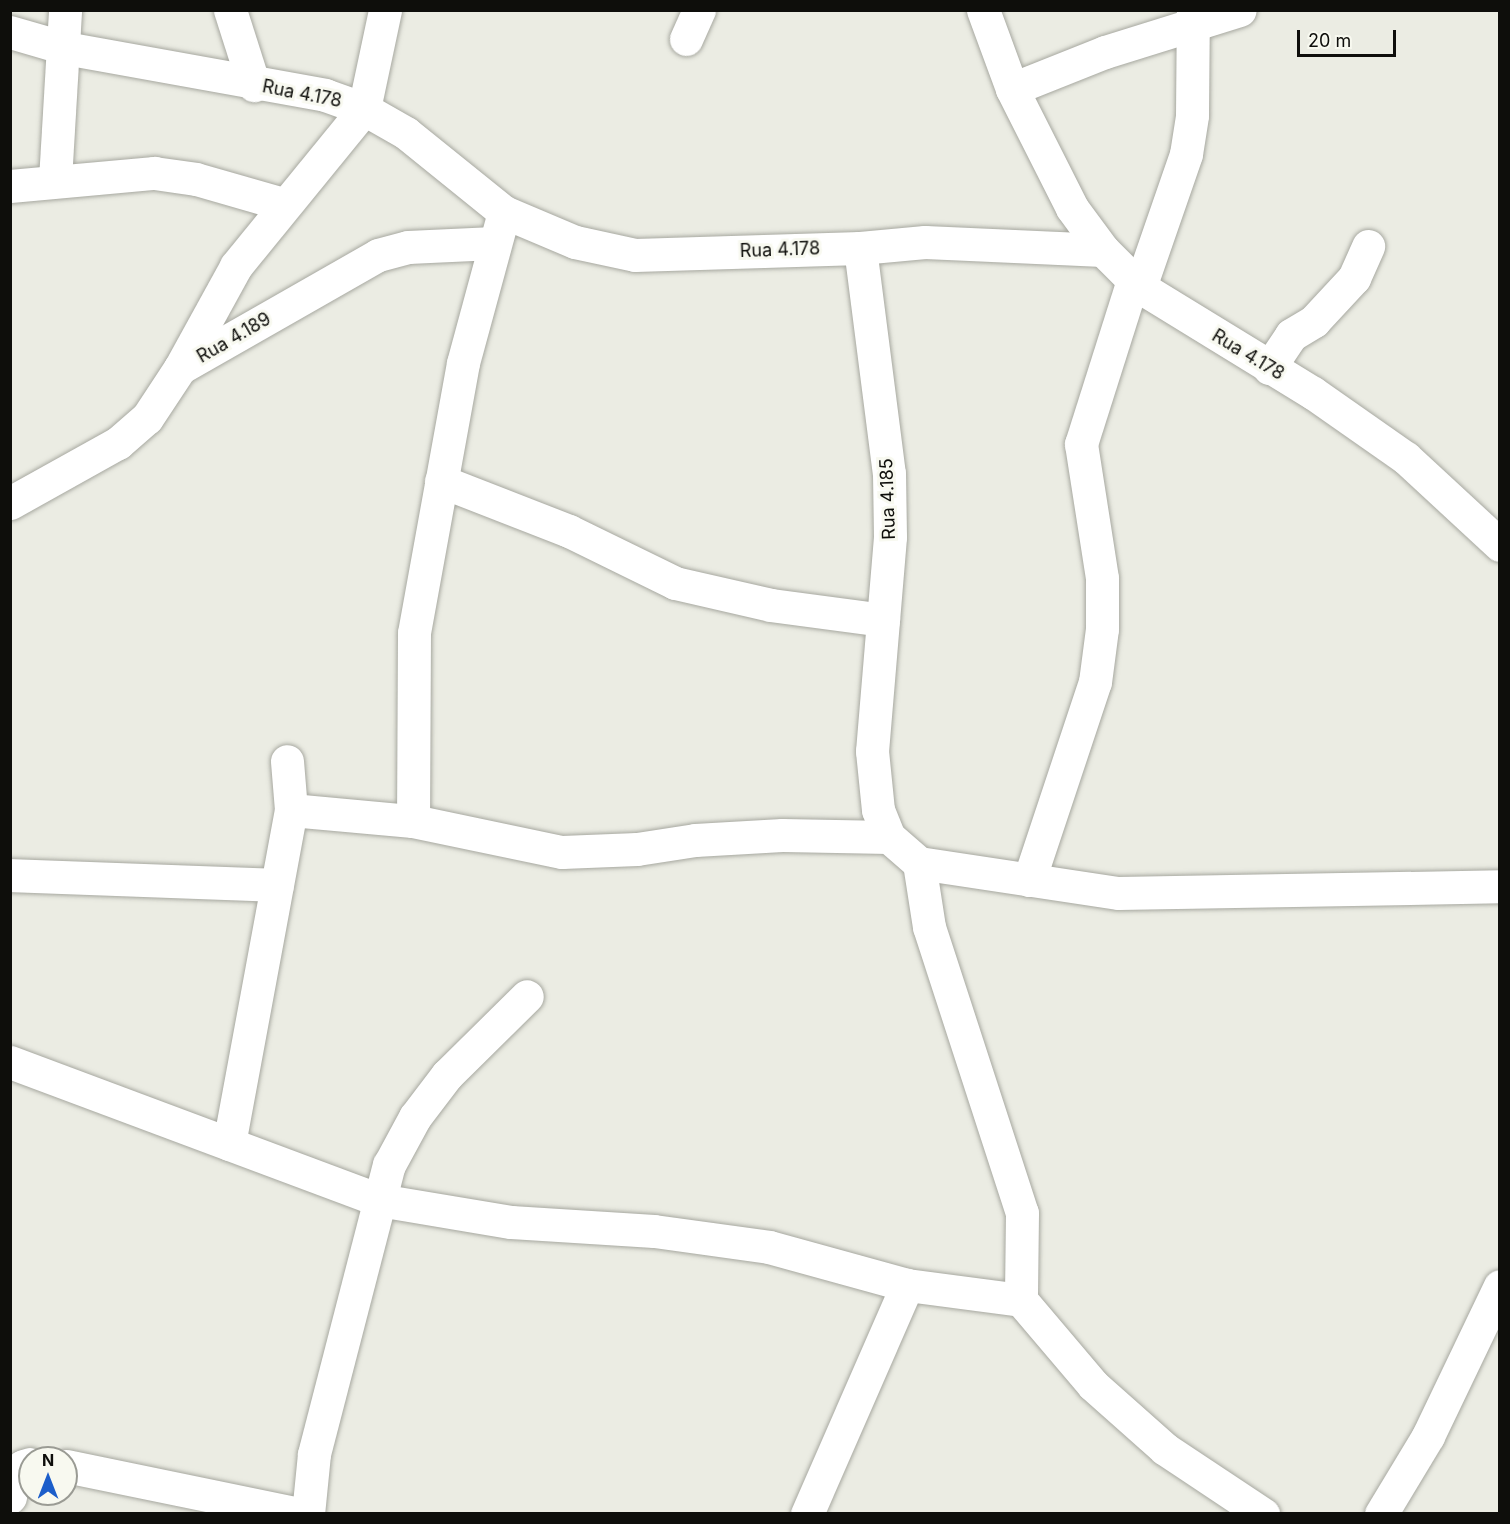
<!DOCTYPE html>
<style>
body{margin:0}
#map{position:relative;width:1510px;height:1524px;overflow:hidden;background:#ebece3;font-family:Inter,sans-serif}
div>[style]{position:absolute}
.roads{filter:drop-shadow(0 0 2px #a7a8a0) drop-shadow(0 0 2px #a7a8a0)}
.street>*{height:33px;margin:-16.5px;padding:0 16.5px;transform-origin:16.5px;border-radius:16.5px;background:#fff}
span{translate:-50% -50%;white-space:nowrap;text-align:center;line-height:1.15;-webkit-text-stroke:6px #f8f9f0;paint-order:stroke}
.street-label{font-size:18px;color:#0e0e0b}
.frame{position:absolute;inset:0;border:12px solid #0e0e0b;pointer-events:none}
.north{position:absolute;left:18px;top:1446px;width:60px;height:60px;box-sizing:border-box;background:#f8f9f0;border:2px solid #9a9b94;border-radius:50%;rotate:0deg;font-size:16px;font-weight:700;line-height:24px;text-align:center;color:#0e0e0b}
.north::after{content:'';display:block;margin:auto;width:21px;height:27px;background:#1c5eca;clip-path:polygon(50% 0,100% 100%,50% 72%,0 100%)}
.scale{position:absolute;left:1297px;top:30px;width:99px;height:27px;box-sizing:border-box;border:3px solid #0e0e0b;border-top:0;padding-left:8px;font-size:18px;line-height:21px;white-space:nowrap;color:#0e0e0b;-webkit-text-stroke:4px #f8f9f0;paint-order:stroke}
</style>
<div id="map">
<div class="roads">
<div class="street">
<div style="left:230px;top:10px;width:79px;rotate:72.3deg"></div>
<div style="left:983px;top:10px;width:84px;rotate:69.8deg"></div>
<div style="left:1012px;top:89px;width:133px;rotate:63.2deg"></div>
<div style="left:1072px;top:208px;width:52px;rotate:53.6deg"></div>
<div style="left:10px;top:32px;width:57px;rotate:16.2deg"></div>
<div style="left:65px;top:48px;width:264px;rotate:10.2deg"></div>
<div style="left:325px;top:95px;width:41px;rotate:19.7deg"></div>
<div style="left:364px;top:109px;width:48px;rotate:29.7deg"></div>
<div style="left:406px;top:133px;width:126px;rotate:38.9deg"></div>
<div style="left:504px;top:212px;width:77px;rotate:22.9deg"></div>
<div style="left:575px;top:242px;width:61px;rotate:12.2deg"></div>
<div style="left:635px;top:255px;width:225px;rotate:-1.8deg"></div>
<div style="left:860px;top:248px;width:65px;rotate:-5.3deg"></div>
<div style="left:925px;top:242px;width:178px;rotate:2.6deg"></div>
<div style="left:1103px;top:250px;width:52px;rotate:45deg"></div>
<div style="left:1140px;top:287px;width:203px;rotate:31.5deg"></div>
<div style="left:1313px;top:393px;width:113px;rotate:35deg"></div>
<div style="left:1406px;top:458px;width:128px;rotate:42.8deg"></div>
<div style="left:686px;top:39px;width:32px;rotate:-66deg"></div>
<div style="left:1012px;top:89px;width:100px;rotate:-21.7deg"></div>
<div style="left:1105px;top:52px;width:141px;rotate:-17.3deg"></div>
<div style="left:55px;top:180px;width:170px;rotate:-86.6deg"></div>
<div style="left:10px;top:186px;width:145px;rotate:-5.2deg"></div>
<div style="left:154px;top:173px;width:42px;rotate:8.1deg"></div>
<div style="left:196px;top:179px;width:91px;rotate:16deg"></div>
<div style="left:504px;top:212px;width:156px;rotate:105.2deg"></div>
<div style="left:463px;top:363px;width:274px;rotate:100.3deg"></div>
<div style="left:414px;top:633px;width:188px;rotate:90.3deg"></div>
<div style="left:413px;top:821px;width:152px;rotate:11.8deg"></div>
<div style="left:562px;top:852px;width:75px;rotate:-2.3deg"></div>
<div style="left:637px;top:849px;width:59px;rotate:-8.8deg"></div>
<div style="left:695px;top:840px;width:87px;rotate:-3.3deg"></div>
<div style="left:782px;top:835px;width:107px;rotate:1.1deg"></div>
<div style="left:860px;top:248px;width:227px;rotate:82.7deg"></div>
<div style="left:889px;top:473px;width:64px;rotate:89.1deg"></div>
<div style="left:890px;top:537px;width:215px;rotate:94.8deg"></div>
<div style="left:872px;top:751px;width:59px;rotate:84.2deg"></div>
<div style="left:878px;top:810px;width:29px;rotate:68deg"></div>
<div style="left:889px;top:837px;width:40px;rotate:41deg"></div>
<div style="left:919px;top:863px;width:65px;rotate:81.1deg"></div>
<div style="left:929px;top:927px;width:301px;rotate:72deg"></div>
<div style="left:1022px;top:1213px;width:87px;rotate:90.7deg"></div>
<div style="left:1140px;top:287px;width:141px;rotate:-70.9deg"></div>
<div style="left:1186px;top:154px;width:39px;rotate:-81deg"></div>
<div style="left:1192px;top:115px;width:105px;rotate:-89.5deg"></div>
<div style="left:180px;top:368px;width:116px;rotate:-61.2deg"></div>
<div style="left:236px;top:266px;width:203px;rotate:-50.8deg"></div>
<div style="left:364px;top:109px;width:101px;rotate:-78deg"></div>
<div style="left:1269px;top:368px;width:40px;rotate:-56deg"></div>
<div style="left:1291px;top:335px;width:27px;rotate:-31deg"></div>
<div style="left:1314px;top:321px;width:59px;rotate:-47.1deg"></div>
<div style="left:1354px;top:278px;width:35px;rotate:-66deg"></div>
<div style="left:441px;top:481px;width:137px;rotate:21.3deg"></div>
<div style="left:569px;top:531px;width:118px;rotate:26.1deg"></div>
<div style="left:675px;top:583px;width:98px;rotate:12.9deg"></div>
<div style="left:771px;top:605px;width:113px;rotate:7.6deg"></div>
<div style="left:10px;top:503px;width:124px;rotate:-29.1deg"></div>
<div style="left:118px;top:443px;width:38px;rotate:-41deg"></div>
<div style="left:147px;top:418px;width:60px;rotate:-56.6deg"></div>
<div style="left:180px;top:368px;width:228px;rotate:-29.7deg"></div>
<div style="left:378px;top:255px;width:31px;rotate:-15deg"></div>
<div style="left:408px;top:247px;width:86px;rotate:-2.7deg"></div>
<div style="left:291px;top:810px;width:122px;rotate:5.2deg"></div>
<div style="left:919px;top:863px;width:201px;rotate:8.6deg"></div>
<div style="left:1118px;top:893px;width:382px;rotate:-1deg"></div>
<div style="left:10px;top:875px;width:267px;rotate:2.1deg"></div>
<div style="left:1029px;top:880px;width:209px;rotate:-71.6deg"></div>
<div style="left:1095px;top:682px;width:53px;rotate:-82.5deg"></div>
<div style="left:1102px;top:629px;width:51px;rotate:-90deg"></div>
<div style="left:1102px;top:578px;width:136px;rotate:-98.9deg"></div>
<div style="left:1081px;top:444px;width:172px;rotate:-72.4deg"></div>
<div style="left:10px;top:1062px;width:394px;rotate:20.5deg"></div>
<div style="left:379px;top:1200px;width:134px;rotate:9.5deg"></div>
<div style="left:511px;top:1222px;width:143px;rotate:3.6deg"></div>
<div style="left:654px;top:1231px;width:116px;rotate:7.9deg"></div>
<div style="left:769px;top:1247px;width:143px;rotate:15.4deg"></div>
<div style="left:907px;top:1285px;width:115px;rotate:7.5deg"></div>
<div style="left:1021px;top:1300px;width:111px;rotate:49.7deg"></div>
<div style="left:1093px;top:1385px;width:96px;rotate:41.6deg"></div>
<div style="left:1165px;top:1449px;width:118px;rotate:33.6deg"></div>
<div style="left:229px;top:1144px;width:340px;rotate:-79.5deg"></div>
<div style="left:291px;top:810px;width:49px;rotate:-94.7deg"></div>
<div style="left:66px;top:1466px;width:239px;rotate:11.6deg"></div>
<div style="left:10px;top:1497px;width:15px;rotate:-82deg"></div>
<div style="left:12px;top:1482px;width:19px;rotate:-55deg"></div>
<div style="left:23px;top:1466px;width:7px;rotate:-16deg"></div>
<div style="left:308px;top:1514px;width:60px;rotate:-84.3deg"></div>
<div style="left:314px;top:1454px;width:299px;rotate:-75.5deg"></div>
<div style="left:389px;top:1165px;width:55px;rotate:-61.6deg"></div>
<div style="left:415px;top:1117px;width:53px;rotate:-52.7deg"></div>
<div style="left:447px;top:1075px;width:112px;rotate:-44.6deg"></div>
<div style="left:807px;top:1514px;width:250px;rotate:-66.4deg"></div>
<div style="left:1381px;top:1514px;width:91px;rotate:-58.9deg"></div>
<div style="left:1428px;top:1436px;width:166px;rotate:-64.4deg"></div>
</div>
</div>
<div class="street-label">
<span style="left:302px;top:94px;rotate:11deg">Rua 4.178</span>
<span style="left:780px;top:250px;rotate:-2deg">Rua 4.178</span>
<span style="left:234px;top:338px;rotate:-30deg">Rua 4.189</span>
<span style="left:1248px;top:355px;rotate:31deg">Rua 4.178</span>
<span style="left:888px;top:499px;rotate:-92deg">Rua 4.185</span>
</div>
<div class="frame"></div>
<div class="north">N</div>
<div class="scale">20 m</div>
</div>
